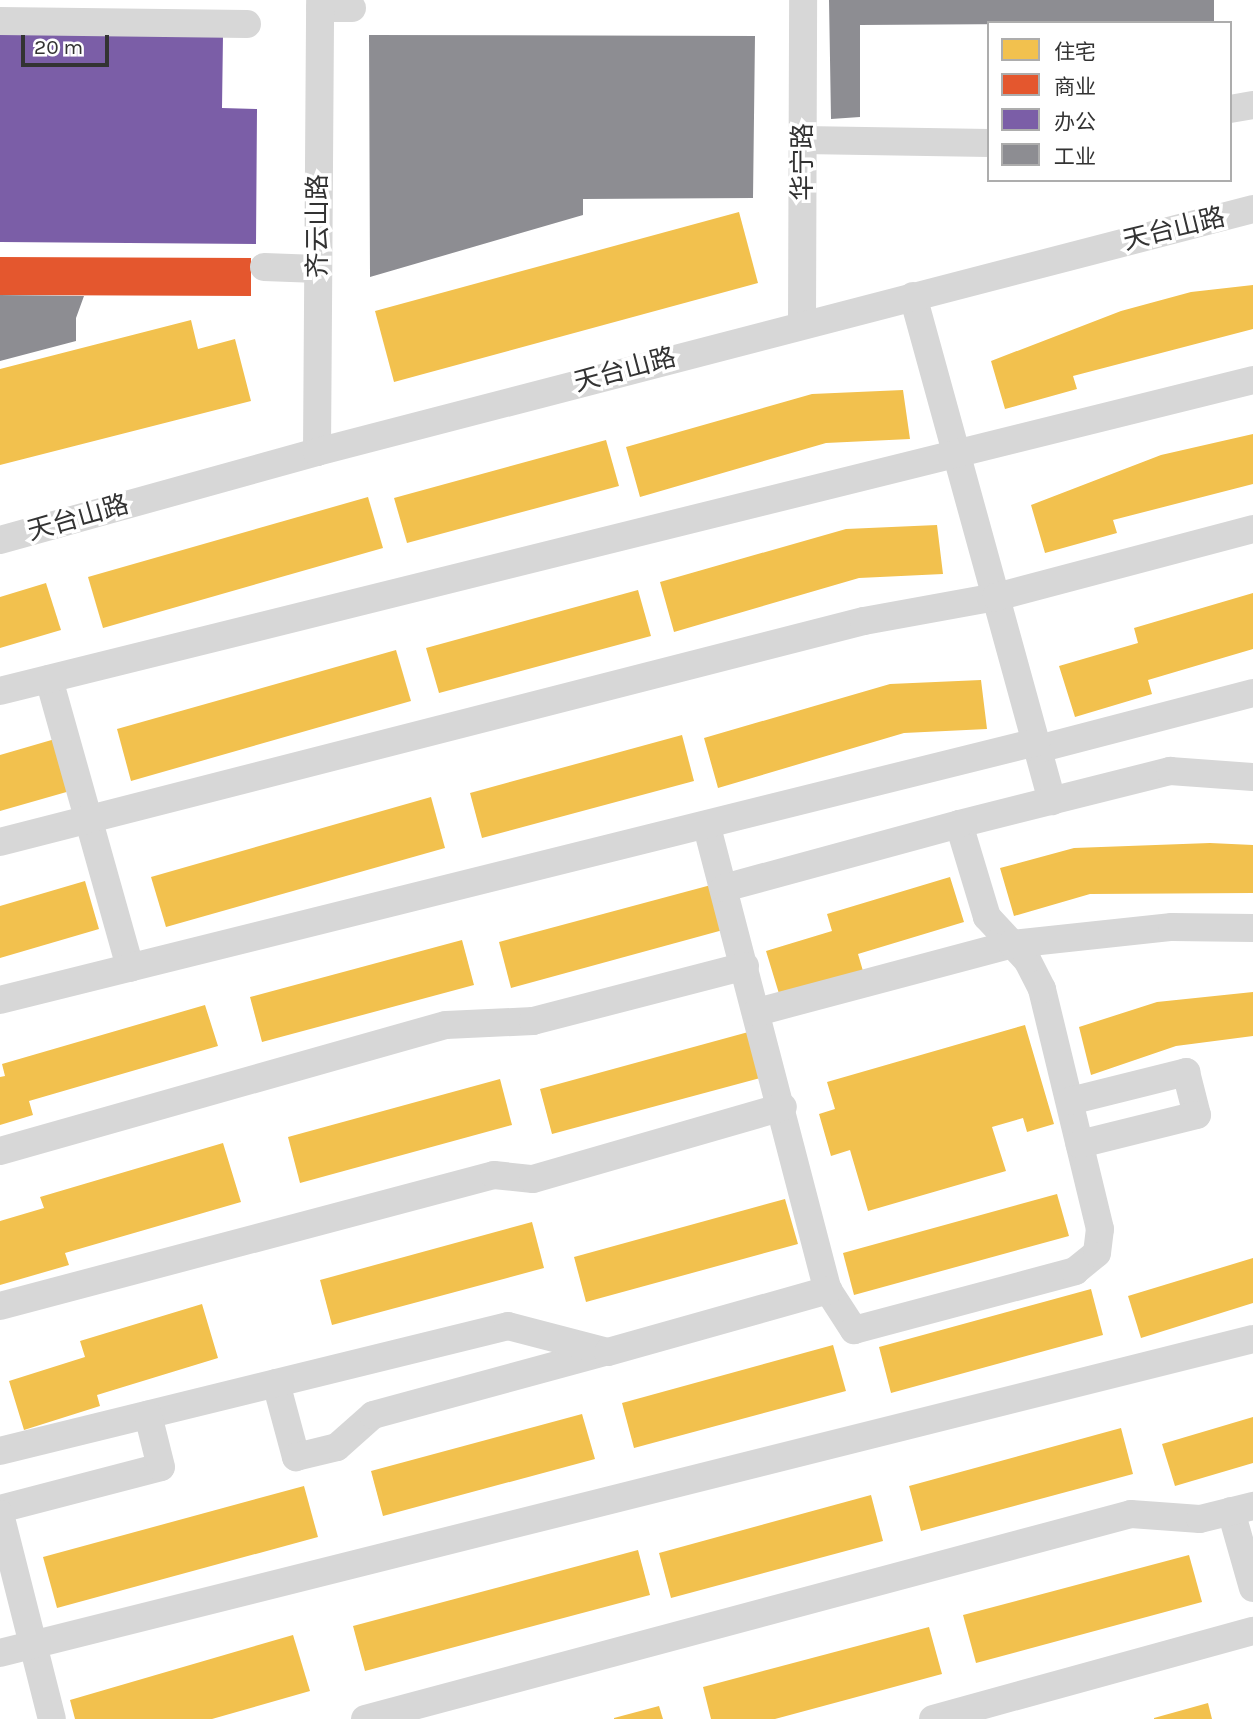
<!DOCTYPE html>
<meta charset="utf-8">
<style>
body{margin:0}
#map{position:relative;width:1253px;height:1719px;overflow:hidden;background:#fff;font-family:Karla,"Noto Sans SC",sans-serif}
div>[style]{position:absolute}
.homes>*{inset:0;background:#f2c14e}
.shops>*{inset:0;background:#e4572e}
.offices>*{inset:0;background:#7b5ea7}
.industry>*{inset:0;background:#8d8d92}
.minor>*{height:28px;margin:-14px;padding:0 14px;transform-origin:14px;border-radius:14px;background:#d7d7d7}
span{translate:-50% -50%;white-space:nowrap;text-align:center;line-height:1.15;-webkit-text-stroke:7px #fff;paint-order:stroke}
.street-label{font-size:26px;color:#333}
.legend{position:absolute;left:987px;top:21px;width:245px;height:161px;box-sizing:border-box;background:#fff;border:2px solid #adadad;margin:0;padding:9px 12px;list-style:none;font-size:21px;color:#333}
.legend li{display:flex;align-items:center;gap:14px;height:35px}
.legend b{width:35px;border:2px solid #adadad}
.scale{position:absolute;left:21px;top:35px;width:88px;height:32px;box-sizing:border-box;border:4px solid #333;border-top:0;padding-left:9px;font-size:21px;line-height:24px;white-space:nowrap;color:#333;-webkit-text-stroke:5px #fff;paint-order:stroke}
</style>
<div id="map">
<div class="homes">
<div style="clip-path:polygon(739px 212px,758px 283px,394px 382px,375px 311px)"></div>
<div style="clip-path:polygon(1253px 285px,1253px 329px,1073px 376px,1077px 389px,1005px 409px,991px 361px,1121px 311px,1191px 292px)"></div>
<div style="clip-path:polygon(191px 320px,198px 349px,235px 339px,251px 401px,0 465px,0 369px)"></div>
<div style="clip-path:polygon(903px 390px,910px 439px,826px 443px,640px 497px,626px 447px,812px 394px)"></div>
<div style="clip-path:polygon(1253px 434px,1253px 484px,1113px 520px,1117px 533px,1045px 553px,1031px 505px,1161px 455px)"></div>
<div style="clip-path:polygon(606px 440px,619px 486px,407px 543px,394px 498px)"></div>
<div style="clip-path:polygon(368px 497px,383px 548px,103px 628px,88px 577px)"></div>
<div style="clip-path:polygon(937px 525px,943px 574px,859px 578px,674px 632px,660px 582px,846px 529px)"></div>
<div style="clip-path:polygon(46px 583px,61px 630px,0 648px,0 597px)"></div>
<div style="clip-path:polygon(638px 590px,651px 636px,439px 693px,426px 648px)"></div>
<div style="clip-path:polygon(1253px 593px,1253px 649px,1148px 680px,1152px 694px,1075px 717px,1059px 666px,1138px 643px,1134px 628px)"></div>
<div style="clip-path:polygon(396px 650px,411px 701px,131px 781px,117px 729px)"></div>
<div style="clip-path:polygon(981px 680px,987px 729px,904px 733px,718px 788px,704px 738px,890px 684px)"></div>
<div style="clip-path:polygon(682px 735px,694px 781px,482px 838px,470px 793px)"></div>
<div style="clip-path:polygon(55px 739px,70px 791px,0 811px,0 755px)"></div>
<div style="clip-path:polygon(431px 797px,445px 848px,166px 927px,151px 877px)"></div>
<div style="clip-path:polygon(1210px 843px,1253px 845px,1253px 893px,1090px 894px,1014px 916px,1000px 868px,1074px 848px)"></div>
<div style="clip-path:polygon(950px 877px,964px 922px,858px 954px,863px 971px,780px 997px,766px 951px,832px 931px,827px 914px)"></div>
<div style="clip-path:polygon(85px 881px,99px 929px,0 958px,0 906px)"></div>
<div style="clip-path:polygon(711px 885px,723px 930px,511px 988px,499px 942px)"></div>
<div style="clip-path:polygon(462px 940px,474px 985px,262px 1042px,250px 997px)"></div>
<div style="clip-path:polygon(1253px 992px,1253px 1036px,1176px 1046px,1091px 1075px,1079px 1027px,1157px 1002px)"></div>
<div style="clip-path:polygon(205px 1005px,218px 1046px,29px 1101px,33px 1115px,0 1125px,0 1077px,5px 1076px,2px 1064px)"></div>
<div style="clip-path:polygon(1025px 1025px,1054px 1124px,1027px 1132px,1023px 1118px,992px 1127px,1006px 1171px,868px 1211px,850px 1150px,831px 1156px,819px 1114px,835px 1109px,827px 1082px)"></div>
<div style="clip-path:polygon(752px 1031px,764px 1077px,552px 1134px,540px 1089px)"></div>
<div style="clip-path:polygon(500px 1079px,512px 1125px,300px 1183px,288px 1137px)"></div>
<div style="clip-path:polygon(223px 1143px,241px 1202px,65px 1253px,69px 1265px,0 1285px,0 1221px,44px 1208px,40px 1197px)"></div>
<div style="clip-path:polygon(1057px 1194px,1069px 1236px,854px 1295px,843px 1253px)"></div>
<div style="clip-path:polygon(785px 1199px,798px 1244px,586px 1302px,574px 1257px)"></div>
<div style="clip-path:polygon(532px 1222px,544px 1268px,332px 1325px,320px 1280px)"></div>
<div style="clip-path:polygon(1253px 1258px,1253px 1303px,1141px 1338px,1128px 1296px)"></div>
<div style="clip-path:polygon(1091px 1289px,1103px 1335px,891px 1393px,879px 1347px)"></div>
<div style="clip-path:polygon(202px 1304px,218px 1358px,97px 1395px,100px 1406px,24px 1430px,9px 1381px,85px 1357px,80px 1341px)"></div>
<div style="clip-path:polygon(833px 1345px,846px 1391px,634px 1448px,622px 1403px)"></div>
<div style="clip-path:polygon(582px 1414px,595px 1459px,383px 1516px,371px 1471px)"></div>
<div style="clip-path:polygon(1253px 1417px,1253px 1463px,1175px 1486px,1162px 1444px)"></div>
<div style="clip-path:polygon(1121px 1428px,1133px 1474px,921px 1531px,909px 1486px)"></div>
<div style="clip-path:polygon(304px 1486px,318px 1537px,57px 1608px,43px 1557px)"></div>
<div style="clip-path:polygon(871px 1495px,883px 1541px,671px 1598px,659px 1553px)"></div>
<div style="clip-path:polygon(638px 1550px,650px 1595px,365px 1671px,353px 1626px)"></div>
<div style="clip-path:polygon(1189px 1555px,1202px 1602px,976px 1663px,963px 1615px)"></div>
<div style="clip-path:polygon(929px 1627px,942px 1674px,775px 1719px,711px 1719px,703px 1687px)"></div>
<div style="clip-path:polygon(293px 1635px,310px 1691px,212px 1719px,75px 1719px,70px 1700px)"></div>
<div style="clip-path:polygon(1208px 1703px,1212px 1719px,1154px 1719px,1154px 1718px)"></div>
<div style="clip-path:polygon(659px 1706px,663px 1719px,614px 1719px,614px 1718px)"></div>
</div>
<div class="shops">
<div style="clip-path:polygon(0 257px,251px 258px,251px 296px,0 295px)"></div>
</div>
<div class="offices">
<div style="clip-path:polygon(0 34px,223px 35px,222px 108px,257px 109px,256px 244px,0 242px)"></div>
</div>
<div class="industry">
<div style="clip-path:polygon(829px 0,1214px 0,1214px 23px,860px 25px,860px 117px,831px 119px)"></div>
<div style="clip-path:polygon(369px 35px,755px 36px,753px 198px,583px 199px,583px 215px,370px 277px)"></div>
<div style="clip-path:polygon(0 295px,84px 296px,76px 318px,76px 341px,0 361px)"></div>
</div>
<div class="minor">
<div style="left:320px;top:8px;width:32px"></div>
<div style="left:0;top:21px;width:247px;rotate:0.7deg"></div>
<div style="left:1230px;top:109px;width:23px;rotate:-10deg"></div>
<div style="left:803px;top:140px;width:186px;rotate:0.9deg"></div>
<div style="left:264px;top:267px;width:54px;rotate:2.1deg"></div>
<div style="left:913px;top:296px;width:524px;rotate:74.61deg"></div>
<div style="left:802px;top:324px;width:324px;rotate:-89.8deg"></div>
<div style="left:317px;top:452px;width:452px;rotate:-89.6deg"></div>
<div style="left:0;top:540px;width:329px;rotate:-15.5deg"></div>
<div style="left:317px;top:452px;width:967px;rotate:-14.55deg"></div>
<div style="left:49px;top:679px;width:300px;rotate:74.3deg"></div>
<div style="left:0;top:691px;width:1291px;rotate:-13.94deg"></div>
<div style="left:1038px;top:749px;width:222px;rotate:-14.6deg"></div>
<div style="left:707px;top:827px;width:479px;rotate:75.4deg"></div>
<div style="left:828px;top:1290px;width:48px;rotate:57deg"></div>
<div style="left:854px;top:1330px;width:229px;rotate:-14.9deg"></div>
<div style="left:1075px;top:1271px;width:28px;rotate:-39deg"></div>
<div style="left:1097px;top:1253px;width:24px;rotate:-83deg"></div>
<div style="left:1100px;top:1229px;width:247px;rotate:-103.6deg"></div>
<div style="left:1042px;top:989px;width:33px;rotate:-117deg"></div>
<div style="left:1027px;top:960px;width:59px;rotate:-132.9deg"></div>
<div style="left:987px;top:917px;width:97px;rotate:-106.8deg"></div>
<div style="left:959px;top:824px;width:218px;rotate:-14.1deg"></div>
<div style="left:1170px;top:771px;width:83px;rotate:4.1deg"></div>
<div style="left:0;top:842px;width:892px;rotate:-14.35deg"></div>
<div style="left:864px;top:621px;width:134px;rotate:-10.3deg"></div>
<div style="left:996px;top:597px;width:266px;rotate:-14.8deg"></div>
<div style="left:724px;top:888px;width:244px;rotate:-15.2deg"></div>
<div style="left:0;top:1000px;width:1068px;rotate:-13.98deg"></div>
<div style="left:757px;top:1012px;width:264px;rotate:-14.9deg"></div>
<div style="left:1012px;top:944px;width:161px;rotate:-6.1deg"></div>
<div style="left:1172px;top:927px;width:81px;rotate:0.7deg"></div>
<div style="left:1070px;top:1101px;width:120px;rotate:-14deg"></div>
<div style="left:1186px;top:1072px;width:44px;rotate:75.7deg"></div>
<div style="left:1197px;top:1115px;width:121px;rotate:166.1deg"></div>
<div style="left:0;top:1151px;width:463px;rotate:-15.8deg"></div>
<div style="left:446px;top:1025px;width:87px;rotate:-2.6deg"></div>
<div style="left:533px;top:1021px;width:219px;rotate:-14.5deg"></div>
<div style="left:0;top:1306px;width:511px;rotate:-14.85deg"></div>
<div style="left:494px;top:1175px;width:39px;rotate:6deg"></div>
<div style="left:533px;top:1179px;width:260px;rotate:-16.1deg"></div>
<div style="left:276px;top:1383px;width:77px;rotate:74.9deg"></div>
<div style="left:296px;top:1457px;width:42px;rotate:-13.7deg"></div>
<div style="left:337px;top:1447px;width:48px;rotate:-41.6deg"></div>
<div style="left:373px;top:1415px;width:240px;rotate:-15.2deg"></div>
<div style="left:0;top:1451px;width:523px;rotate:-13.82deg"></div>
<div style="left:508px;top:1326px;width:103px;rotate:14.6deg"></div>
<div style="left:608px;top:1352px;width:229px;rotate:-15.7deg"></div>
<div style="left:0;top:1509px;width:166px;rotate:-14.6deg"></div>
<div style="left:161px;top:1467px;width:54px;rotate:-104deg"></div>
<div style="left:1231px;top:1511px;width:80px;rotate:74.1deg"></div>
<div style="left:0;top:1514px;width:211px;rotate:75.8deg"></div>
<div style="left:0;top:1653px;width:1292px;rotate:-14.07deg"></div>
<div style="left:365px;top:1719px;width:793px;rotate:-14.98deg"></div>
<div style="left:1131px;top:1514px;width:69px;rotate:4.1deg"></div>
<div style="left:1200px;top:1519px;width:55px;rotate:-13.8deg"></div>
<div style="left:933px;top:1719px;width:332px;rotate:-15.4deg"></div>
</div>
<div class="street-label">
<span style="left:803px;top:162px;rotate:-90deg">华宁路</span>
<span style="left:318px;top:226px;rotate:-90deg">齐云山路</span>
<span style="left:1174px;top:229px;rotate:-14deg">天台山路</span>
<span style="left:625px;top:370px;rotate:-15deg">天台山路</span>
<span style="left:78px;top:518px;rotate:-16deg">天台山路</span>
</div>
<ul class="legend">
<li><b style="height:19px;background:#f2c14e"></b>住宅</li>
<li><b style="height:19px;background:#e4572e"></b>商业</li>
<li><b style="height:19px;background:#7b5ea7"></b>办公</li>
<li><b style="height:19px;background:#8d8d92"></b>工业</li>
</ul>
<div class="scale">20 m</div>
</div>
